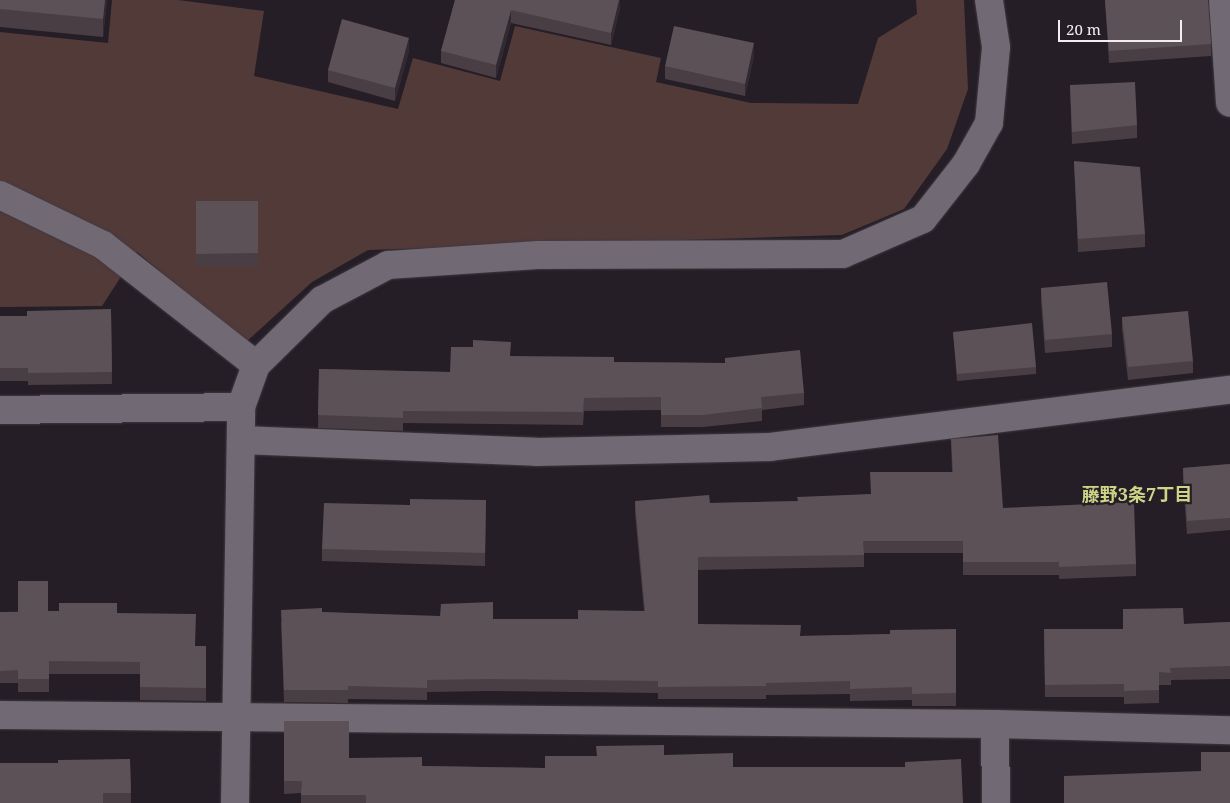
<!DOCTYPE html>
<meta charset="utf-8">
<style>
body{margin:0}
#map{position:relative;width:1230px;height:803px;overflow:hidden;background:#251e26;font-family:"Noto Serif","Noto Sans JP",serif}
div>[style]{position:absolute}
.green>*{inset:0;background:#523a39}
.roads{filter:drop-shadow(0 0 1px #403a41) drop-shadow(0 0 1px #403a41)}
.street>*{height:28px;margin:-14px;padding:0 14px;transform-origin:14px;border-radius:14px;background:#716973}
.wall>*{inset:0;background:#493e43}
.shaded-wall>*{inset:0;background:#332930}
.building>*{inset:0;background:#5b5156}
span{translate:-50% -50%;white-space:nowrap;text-align:center;line-height:1.15;-webkit-text-stroke:4.5px #251e26;paint-order:stroke}
.neighbourhood-label{font-size:18px;color:#cfd587;font-weight:700}
.scale{position:absolute;left:1058px;top:20px;width:124px;height:22px;box-sizing:border-box;border:2px solid #f2edf3;border-top:0;padding-left:6px;font-size:15px;line-height:18px;white-space:nowrap;color:#f2edf3;-webkit-text-stroke:4px #251e26;paint-order:stroke}
</style>
<div id="map">
<div class="green">
<div style="clip-path:polygon(112px 0,178px 0,264px 11px,254px 76px,398px 109px,413px 58px,500px 81px,515px 26px,661px 58px,656px 82px,751px 103px,858px 104px,878px 38px,917px 14px,916px 0,964px 0,968px 89px,947px 149px,904px 209px,842px 235px,368px 250px,312px 282px,246px 342px,137px 252px,102px 306px,0 307px,0 32px,108px 43px)"></div>
</div>
<div class="roads">
<div class="street">
<div style="left:1223px;top:0;width:103px;rotate:86.1deg"></div>
<div style="left:0;top:195px;width:114px;rotate:25.9deg"></div>
<div style="left:103px;top:245px;width:194px;rotate:38.1deg"></div>
<div style="left:0;top:410px;width:241px;rotate:-0.7deg"></div>
<div style="left:241px;top:440px;width:295px;rotate:2.3deg"></div>
<div style="left:536px;top:452px;width:234px;rotate:-1.2deg"></div>
<div style="left:770px;top:447px;width:464px;rotate:-7.1deg"></div>
<div style="left:0;top:715px;width:995px;rotate:0.52deg"></div>
<div style="left:995px;top:724px;width:235px;rotate:1.5deg"></div>
<div style="left:995px;top:724px;width:79px;rotate:89.3deg"></div>
<div style="left:235px;top:803px;width:396px;rotate:-89.1deg"></div>
<div style="left:241px;top:407px;width:45px;rotate:-70.3deg"></div>
<div style="left:256px;top:365px;width:93px;rotate:-44.6deg"></div>
<div style="left:322px;top:300px;width:75px;rotate:-27.9deg"></div>
<div style="left:388px;top:265px;width:150px;rotate:-3.8deg"></div>
<div style="left:538px;top:255px;width:305px;rotate:-0.2deg"></div>
<div style="left:843px;top:254px;width:87px;rotate:-23.6deg"></div>
<div style="left:923px;top:219px;width:70px;rotate:-52deg"></div>
<div style="left:966px;top:164px;width:47px;rotate:-60.7deg"></div>
<div style="left:989px;top:123px;width:76px;rotate:-84.7deg"></div>
<div style="left:996px;top:47px;width:48px;rotate:-98.5deg"></div>
</div>
</div>
<div class="wall">
<div style="clip-path:polygon(0 0,107px 0,103px 37px,0 27px)"></div>
<div style="clip-path:polygon(455px 0,620px 0,620px 8px,611px 45px,511px 23px,496px 78px,441px 63px,441px 51px)"></div>
<div style="clip-path:polygon(1105px 0,1208px 0,1211px 44px,1211px 56px,1109px 63px)"></div>
<div style="clip-path:polygon(409px 51px,395px 101px,328px 82px,328px 70px)"></div>
<div style="clip-path:polygon(754px 56px,745px 96px,665px 79px,665px 66px)"></div>
<div style="clip-path:polygon(1070px 85px,1137px 125px,1137px 138px,1072px 144px)"></div>
<div style="clip-path:polygon(1074px 161px,1145px 234px,1145px 247px,1078px 252px)"></div>
<div style="clip-path:polygon(196px 201px,258px 201px,258px 266px,196px 266px)"></div>
<div style="clip-path:polygon(1041px 288px,1112px 334px,1112px 347px,1045px 353px,1041px 301px)"></div>
<div style="clip-path:polygon(111px 309px,112px 384px,28px 385px,28px 381px,0 381px,0 316px,27px 316px)"></div>
<div style="clip-path:polygon(1122px 317px,1193px 361px,1193px 373px,1128px 380px,1122px 329px)"></div>
<div style="clip-path:polygon(953px 332px,1036px 367px,1036px 374px,957px 381px)"></div>
<div style="clip-path:polygon(511px 356px,614px 362px,725px 363px,725px 358px,804px 393px,804px 405px,762px 410px,762px 421px,703px 427px,661px 427px,661px 410px,584px 411px,583px 425px,403px 423px,403px 431px,318px 428px,319px 369px,450px 372px)"></div>
<div style="clip-path:polygon(951px 439px,1003px 508px,1136px 564px,1136px 576px,1059px 579px,1059px 575px,963px 575px,963px 553px,864px 553px,864px 567px,698px 570px,698px 624px,800px 636px,890px 634px,956px 629px,956px 706px,912px 706px,912px 700px,850px 701px,850px 694px,766px 695px,766px 699px,658px 699px,658px 693px,489px 691px,427px 692px,427px 700px,348px 699px,348px 703px,284px 702px,281px 622px,322px 612px,493px 619px,578px 619px,644px 611px,635px 513px,635px 501px,710px 503px,797px 501px,871px 494px,952px 472px)"></div>
<div style="clip-path:polygon(1230px 464px,1230px 530px,1187px 534px,1183px 481px,1183px 468px)"></div>
<div style="clip-path:polygon(486px 500px,485px 566px,322px 561px,322px 549px,410px 505px)"></div>
<div style="clip-path:polygon(48px 611px,117px 613px,195px 646px,206px 646px,206px 701px,140px 700px,140px 674px,49px 674px,49px 692px,18px 692px,18px 683px,0 683px,0 612px)"></div>
<div style="clip-path:polygon(1230px 622px,1230px 679px,1171px 680px,1171px 685px,1159px 685px,1159px 703px,1124px 704px,1124px 697px,1045px 697px,1044px 629px,1123px 629px,1184px 624px)"></div>
<div style="clip-path:polygon(284px 721px,349px 758px,422px 766px,545px 768px,596px 756px,664px 755px,733px 767px,963px 803px,301px 803px,301px 793px,284px 794px)"></div>
<div style="clip-path:polygon(130px 759px,131px 803px,0 803px,58px 763px)"></div>
</div>
<div class="shaded-wall">
<div style="clip-path:polygon(105px 0,107px 0,103px 37px,103px 19px)"></div>
<div style="clip-path:polygon(619px 0,620px 0,620px 8px,611px 45px,611px 33px)"></div>
<div style="clip-path:polygon(511px 10px,511px 23px,496px 78px,496px 65px)"></div>
<div style="clip-path:polygon(409px 38px,409px 51px,395px 101px,395px 88px)"></div>
<div style="clip-path:polygon(754px 43px,754px 56px,745px 96px,745px 84px)"></div>
</div>
<div class="building">
<div style="clip-path:polygon(0 0,105px 0,103px 19px,0 9px)"></div>
<div style="clip-path:polygon(455px 0,619px 0,611px 33px,511px 10px,496px 65px,441px 51px)"></div>
<div style="clip-path:polygon(1105px 0,1208px 0,1211px 44px,1109px 51px)"></div>
<div style="clip-path:polygon(342px 19px,409px 38px,395px 88px,328px 70px)"></div>
<div style="clip-path:polygon(674px 26px,754px 43px,745px 84px,665px 66px)"></div>
<div style="clip-path:polygon(1135px 82px,1137px 125px,1072px 132px,1070px 85px)"></div>
<div style="clip-path:polygon(1074px 161px,1140px 167px,1145px 234px,1078px 239px)"></div>
<div style="clip-path:polygon(196px 201px,258px 201px,258px 253px,196px 254px)"></div>
<div style="clip-path:polygon(1107px 282px,1112px 334px,1045px 340px,1041px 288px)"></div>
<div style="clip-path:polygon(111px 309px,112px 372px,28px 373px,28px 368px,0 368px,0 316px,27px 316px,27px 311px)"></div>
<div style="clip-path:polygon(1188px 311px,1193px 361px,1128px 367px,1122px 317px)"></div>
<div style="clip-path:polygon(1032px 323px,1036px 367px,957px 374px,953px 332px)"></div>
<div style="clip-path:polygon(473px 340px,511px 342px,510px 356px,614px 357px,614px 362px,725px 363px,725px 358px,800px 350px,804px 393px,761px 397px,762px 408px,703px 415px,661px 415px,661px 397px,584px 398px,583px 412px,403px 411px,403px 418px,318px 415px,319px 369px,450px 372px,451px 347px,473px 347px)"></div>
<div style="clip-path:polygon(998px 435px,1003px 508px,1134px 502px,1136px 564px,1059px 567px,1059px 562px,963px 562px,963px 541px,863px 541px,864px 555px,698px 557px,698px 624px,801px 625px,800px 636px,890px 634px,890px 630px,956px 629px,956px 693px,912px 694px,912px 687px,850px 689px,850px 681px,766px 683px,766px 686px,658px 687px,658px 681px,489px 679px,427px 680px,427px 688px,348px 686px,348px 690px,284px 690px,281px 610px,322px 608px,322px 612px,440px 616px,441px 604px,493px 602px,493px 619px,578px 619px,578px 610px,645px 611px,635px 501px,709px 495px,710px 503px,798px 501px,797px 497px,871px 494px,870px 472px,953px 472px,951px 439px)"></div>
<div style="clip-path:polygon(1230px 464px,1230px 518px,1187px 521px,1183px 468px)"></div>
<div style="clip-path:polygon(410px 499px,486px 500px,485px 553px,322px 549px,324px 503px,410px 505px)"></div>
<div style="clip-path:polygon(18px 581px,48px 581px,48px 611px,59px 611px,59px 603px,117px 603px,117px 613px,196px 614px,195px 646px,206px 646px,206px 688px,140px 687px,140px 662px,49px 661px,49px 679px,18px 679px,18px 670px,0 671px,0 612px,18px 612px)"></div>
<div style="clip-path:polygon(1183px 608px,1184px 624px,1230px 622px,1230px 666px,1170px 668px,1171px 673px,1159px 672px,1159px 690px,1124px 691px,1124px 684px,1045px 685px,1044px 629px,1123px 629px,1123px 609px)"></div>
<div style="clip-path:polygon(284px 721px,349px 721px,349px 758px,422px 757px,422px 766px,545px 768px,545px 756px,597px 756px,596px 746px,664px 745px,664px 755px,733px 753px,733px 767px,905px 767px,905px 762px,961px 759px,963px 803px,366px 803px,366px 795px,301px 795px,302px 781px,284px 781px)"></div>
<div style="clip-path:polygon(1201px 752px,1230px 752px,1230px 803px,1064px 803px,1064px 776px,1201px 771px)"></div>
<div style="clip-path:polygon(130px 759px,131px 793px,103px 793px,103px 803px,0 803px,0 763px,58px 763px,58px 760px)"></div>
</div>
<div class="neighbourhood-label">
<span style="left:1137px;top:494px">藤野3条7丁目</span>
</div>
<div class="scale">20 m</div>
</div>
